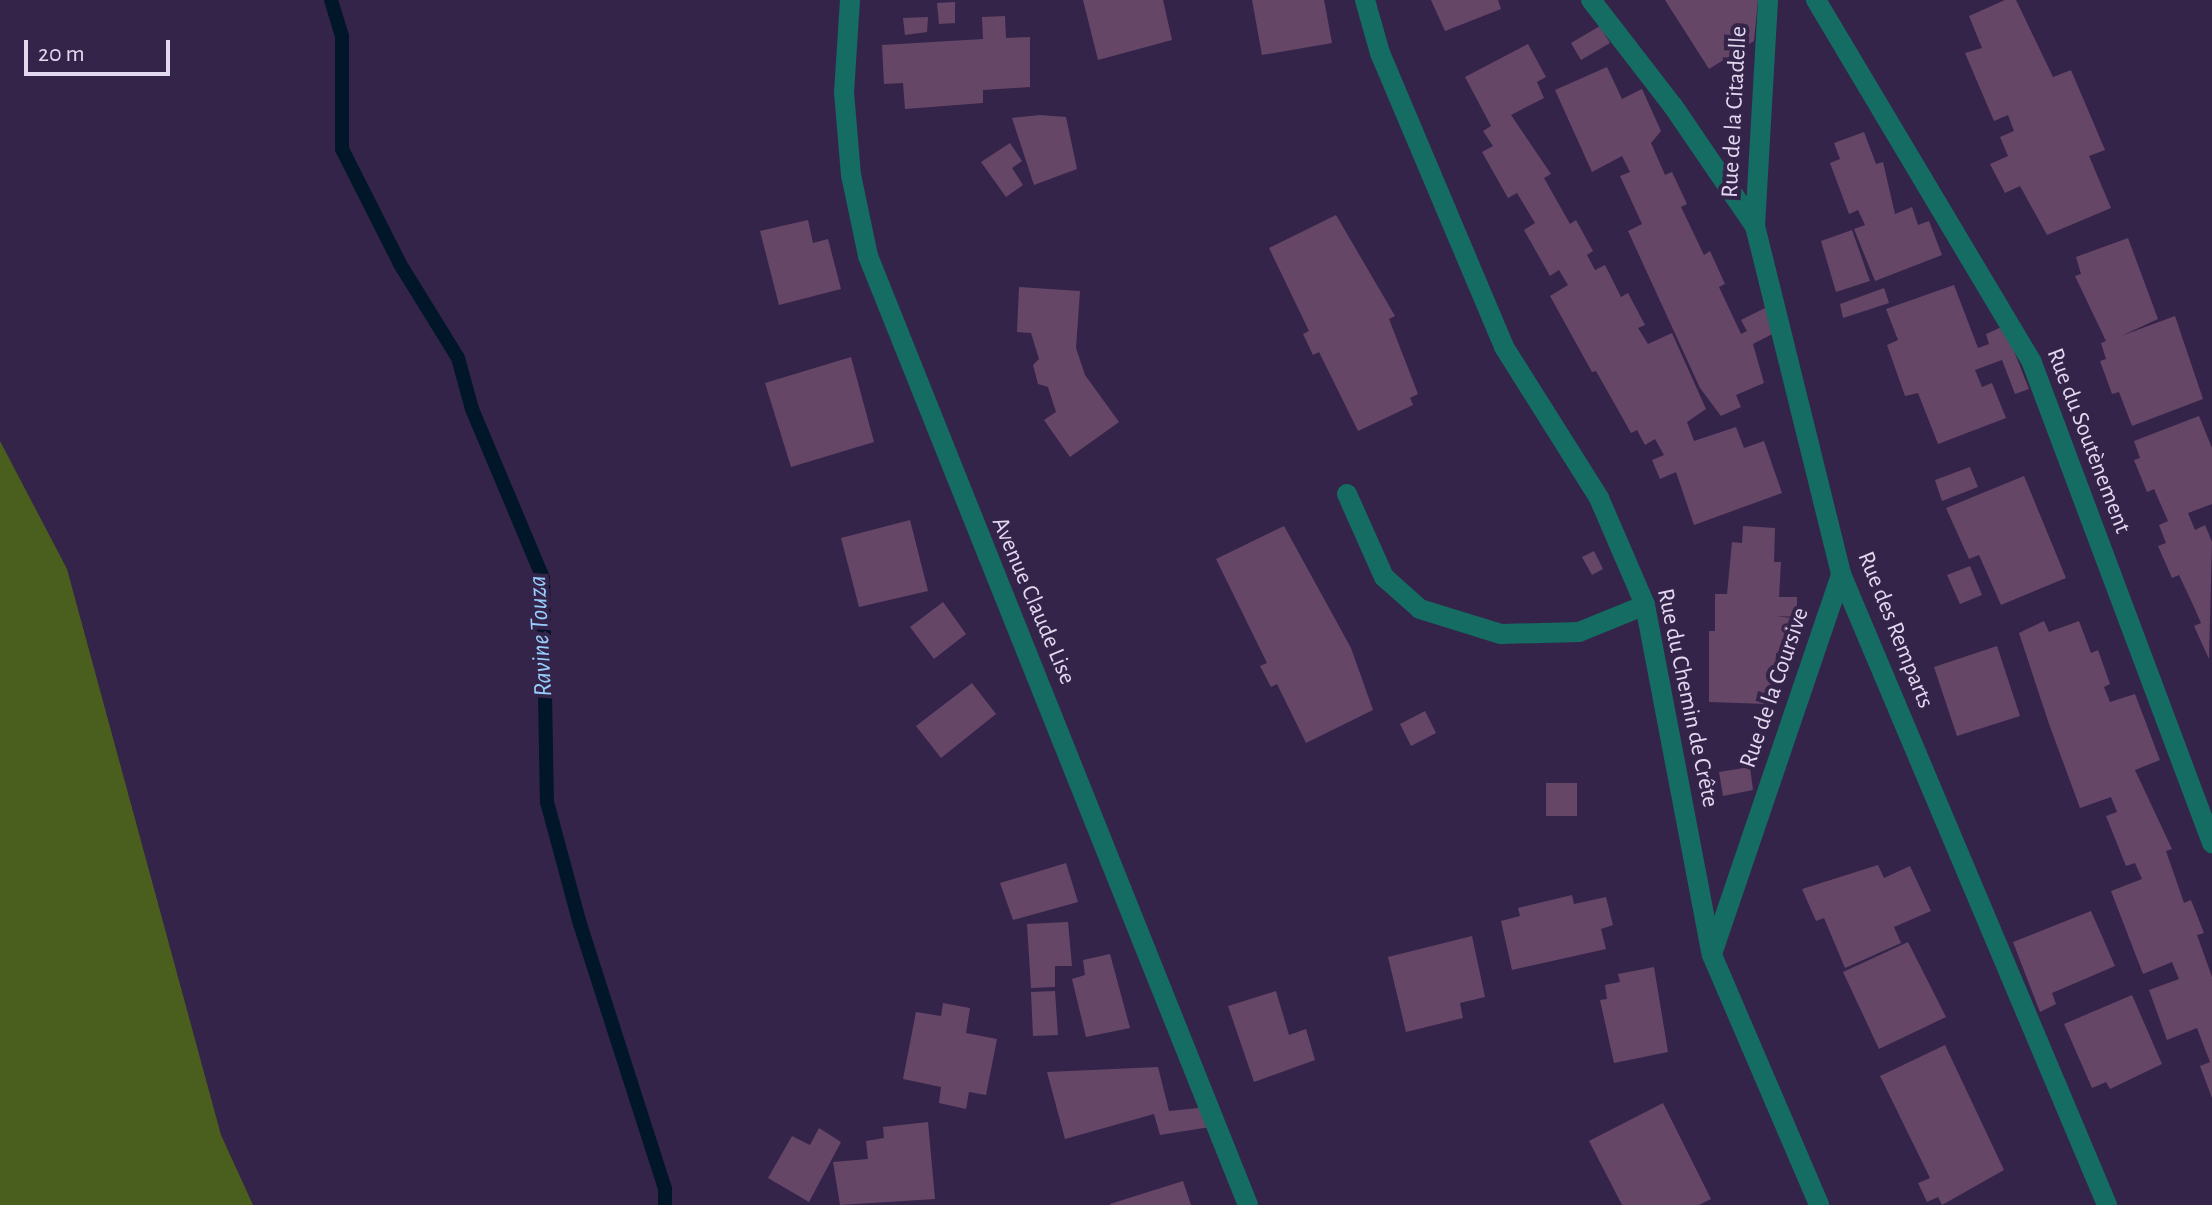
<!DOCTYPE html>
<meta charset="utf-8">
<style>
body{margin:0}
#map{position:relative;width:2212px;height:1205px;overflow:hidden;background:#352449;font-family:"Alegreya Sans",sans-serif}
div>[style]{position:absolute}
.green>*{inset:0;background:#4a5e1d}
.stream>*{height:14px;margin:-7px;padding:0 7px;transform-origin:7px;border-radius:7px;background:#011628}
.building>*{inset:0;background:#654667}
.minor>*{height:20px;margin:-10px;padding:0 10px;transform-origin:10px;border-radius:10px;background:#146c63}
span{translate:-50% -50%;white-space:nowrap;text-align:center;line-height:1.15;-webkit-text-stroke:8px #352449;paint-order:stroke}
.street-label{font-size:24px;color:#e2d8f0}
.water-label{font-size:26px;color:#96cefd;font-style:italic}
.scale{position:absolute;left:24px;top:40px;width:146px;height:36px;box-sizing:border-box;border:4px solid #e2d8f0;border-top:0;padding-left:10px;font-size:24px;line-height:28px;white-space:nowrap;color:#e2d8f0;-webkit-text-stroke:6px #352449;paint-order:stroke}
</style>
<div id="map">
<div class="green">
<div style="clip-path:polygon(0 441px,67px 569px,221px 1135px,253px 1205px,0 1205px)"></div>
</div>
<div class="stream">
<div style="left:331px;top:0;width:38px;rotate:73deg"></div>
<div style="left:342px;top:36px;width:113px;rotate:90deg"></div>
<div style="left:342px;top:149px;width:129px;rotate:63.2deg"></div>
<div style="left:400px;top:264px;width:110px;rotate:58.3deg"></div>
<div style="left:458px;top:358px;width:53px;rotate:74.6deg"></div>
<div style="left:472px;top:409px;width:183px;rotate:67.2deg"></div>
<div style="left:543px;top:578px;width:224px;rotate:89deg"></div>
<div style="left:547px;top:802px;width:126px;rotate:74.9deg"></div>
<div style="left:580px;top:924px;width:278px;rotate:72.2deg"></div>
<div style="left:665px;top:1189px;width:16px;rotate:90deg"></div>
</div>
<div class="building">
<div style="clip-path:polygon(1083px 0,1163px 0,1172px 40px,1098px 60px)"></div>
<div style="clip-path:polygon(1252px 0,1324px 0,1332px 43px,1262px 55px)"></div>
<div style="clip-path:polygon(1431px 0,1498px 0,1501px 9px,1445px 31px)"></div>
<div style="clip-path:polygon(1665px 0,1758px 0,1754px 41px,1709px 69px)"></div>
<div style="clip-path:polygon(2005px 0,2016px 0,2053px 77px,2071px 70px,2105px 150px,2089px 156px,2111px 208px,2047px 235px,2020px 186px,2005px 193px,1990px 164px,2008px 156px,2000px 137px,2014px 131px,2008px 115px,1994px 121px,1965px 53px,1982px 48px,1969px 16px)"></div>
<div style="clip-path:polygon(955px 2px,955px 23px,939px 24px,937px 3px)"></div>
<div style="clip-path:polygon(1005px 16px,1006px 38px,1030px 37px,1030px 87px,983px 90px,983px 103px,905px 109px,903px 83px,884px 84px,882px 45px,983px 39px,982px 17px)"></div>
<div style="clip-path:polygon(928px 17px,927px 32px,905px 35px,903px 18px)"></div>
<div style="clip-path:polygon(1600px 26px,1610px 43px,1581px 60px,1571px 43px)"></div>
<div style="clip-path:polygon(1528px 44px,1546px 77px,1537px 82px,1544px 98px,1511px 115px,1551px 174px,1544px 178px,1570px 224px,1576px 220px,1593px 251px,1587px 255px,1595px 270px,1605px 265px,1621px 297px,1628px 293px,1645px 325px,1638px 328px,1648px 344px,1672px 333px,1706px 409px,1687px 422px,1694px 441px,1736px 427px,1744px 448px,1764px 441px,1782px 493px,1694px 525px,1676px 472px,1660px 479px,1652px 460px,1664px 455px,1655px 439px,1645px 445px,1637px 430px,1631px 433px,1596px 371px,1592px 372px,1550px 296px,1568px 285px,1559px 270px,1550px 276px,1524px 230px,1535px 223px,1517px 193px,1508px 198px,1482px 152px,1493px 146px,1483px 131px,1491px 126px,1465px 77px)"></div>
<div style="clip-path:polygon(1607px 67px,1622px 99px,1642px 89px,1661px 131px,1651px 143px,1665px 175px,1672px 172px,1687px 204px,1681px 207px,1704px 255px,1710px 251px,1725px 284px,1719px 287px,1741px 334px,1747px 331px,1741px 320px,1771px 305px,1778px 331px,1753px 344px,1764px 383px,1736px 395px,1741px 407px,1721px 416px,1700px 388px,1628px 231px,1642px 224px,1620px 176px,1630px 172px,1622px 156px,1592px 172px,1555px 90px)"></div>
<div style="clip-path:polygon(1040px 115px,1066px 117px,1077px 169px,1034px 185px,1012px 118px)"></div>
<div style="clip-path:polygon(1864px 132px,1876px 164px,1883px 162px,1895px 214px,1912px 207px,1918px 225px,1929px 221px,1942px 255px,1875px 281px,1854px 229px,1865px 225px,1858px 210px,1849px 214px,1830px 163px,1840px 159px,1834px 143px)"></div>
<div style="clip-path:polygon(1010px 143px,1022px 161px,1012px 168px,1023px 185px,1006px 197px,981px 162px)"></div>
<div style="clip-path:polygon(1336px 215px,1395px 316px,1389px 319px,1418px 394px,1410px 398px,1413px 405px,1358px 431px,1319px 352px,1313px 355px,1303px 334px,1309px 331px,1269px 248px)"></div>
<div style="clip-path:polygon(808px 220px,813px 243px,828px 239px,841px 289px,779px 305px,760px 231px)"></div>
<div style="clip-path:polygon(1852px 230px,1870px 281px,1836px 292px,1821px 241px)"></div>
<div style="clip-path:polygon(2128px 238px,2158px 319px,2121px 336px,2175px 316px,2203px 399px,2132px 426px,2119px 392px,2112px 394px,2100px 361px,2106px 359px,2101px 343px,2106px 341px,2075px 276px,2081px 274px,2076px 257px)"></div>
<div style="clip-path:polygon(1954px 285px,1978px 348px,1989px 344px,1986px 334px,2004px 326px,2029px 389px,2015px 394px,2002px 360px,1975px 370px,1982px 387px,1992px 383px,2006px 418px,1938px 444px,1918px 393px,1905px 396px,1887px 345px,1898px 340px,1886px 309px)"></div>
<div style="clip-path:polygon(1019px 287px,1080px 291px,1076px 348px,1085px 375px,1119px 422px,1070px 457px,1044px 420px,1056px 412px,1048px 387px,1038px 384px,1033px 365px,1039px 359px,1031px 333px,1017px 332px)"></div>
<div style="clip-path:polygon(1884px 288px,1889px 303px,1843px 318px,1840px 304px)"></div>
<div style="clip-path:polygon(851px 357px,874px 442px,791px 467px,765px 383px)"></div>
<div style="clip-path:polygon(2199px 416px,2212px 448px,2212px 504px,2188px 513px,2195px 530px,2205px 525px,2212px 542px,2209px 659px,2194px 626px,2201px 623px,2194px 607px,2179px 575px,2172px 578px,2158px 546px,2166px 543px,2159px 525px,2168px 521px,2154px 489px,2147px 492px,2134px 460px,2140px 458px,2134px 441px)"></div>
<div style="clip-path:polygon(1970px 467px,1978px 487px,1942px 501px,1935px 480px)"></div>
<div style="clip-path:polygon(2024px 476px,2066px 578px,2001px 605px,1979px 555px,1969px 559px,1946px 508px)"></div>
<div style="clip-path:polygon(910px 520px,928px 591px,859px 607px,841px 538px)"></div>
<div style="clip-path:polygon(1284px 526px,1351px 648px,1373px 710px,1306px 743px,1277px 684px,1271px 687px,1260px 666px,1267px 663px,1216px 559px)"></div>
<div style="clip-path:polygon(1743px 526px,1775px 528px,1774px 562px,1781px 562px,1779px 597px,1797px 597px,1797px 617px,1777px 616px,1791px 618px,1789px 654px,1776px 653px,1774px 687px,1767px 687px,1766px 704px,1709px 702px,1709px 631px,1715px 631px,1715px 594px,1727px 594px,1732px 542px,1742px 543px)"></div>
<div style="clip-path:polygon(1594px 551px,1603px 569px,1592px 575px,1582px 557px)"></div>
<div style="clip-path:polygon(1970px 566px,1982px 595px,1960px 604px,1947px 575px)"></div>
<div style="clip-path:polygon(943px 602px,966px 634px,934px 659px,910px 627px)"></div>
<div style="clip-path:polygon(2044px 621px,2049px 632px,2079px 621px,2091px 653px,2098px 650px,2110px 684px,2104px 687px,2110px 702px,2135px 694px,2160px 760px,2135px 770px,2172px 849px,2166px 851px,2184px 903px,2191px 900px,2204px 933px,2197px 935px,2212px 977px,2212px 1098px,2200px 1066px,2210px 1062px,2197px 1028px,2167px 1040px,2149px 990px,2179px 979px,2172px 962px,2143px 974px,2111px 891px,2142px 879px,2135px 863px,2126px 866px,2106px 816px,2117px 812px,2111px 797px,2080px 808px,2049px 724px,2019px 633px)"></div>
<div style="clip-path:polygon(1997px 646px,2020px 716px,1957px 736px,1934px 667px)"></div>
<div style="clip-path:polygon(972px 683px,996px 714px,941px 758px,916px 726px)"></div>
<div style="clip-path:polygon(1425px 711px,1436px 733px,1411px 746px,1400px 724px)"></div>
<div style="clip-path:polygon(1750px 767px,1753px 790px,1723px 796px,1719px 772px)"></div>
<div style="clip-path:polygon(1546px 783px,1577px 783px,1577px 816px,1546px 816px)"></div>
<div style="clip-path:polygon(1066px 863px,1078px 902px,1013px 920px,1000px 883px)"></div>
<div style="clip-path:polygon(1878px 865px,1884px 878px,1910px 866px,1931px 911px,1894px 927px,1901px 943px,1845px 968px,1824px 918px,1816px 921px,1802px 889px)"></div>
<div style="clip-path:polygon(1572px 895px,1574px 904px,1606px 897px,1613px 925px,1601px 929px,1606px 949px,1512px 970px,1501px 921px,1520px 916px,1518px 908px)"></div>
<div style="clip-path:polygon(2091px 911px,2115px 966px,2052px 993px,2056px 1004px,2040px 1012px,2013px 942px)"></div>
<div style="clip-path:polygon(1068px 922px,1072px 966px,1055px 966px,1055px 987px,1031px 988px,1027px 924px)"></div>
<div style="clip-path:polygon(1472px 936px,1485px 997px,1460px 1003px,1463px 1018px,1406px 1032px,1388px 957px)"></div>
<div style="clip-path:polygon(1908px 942px,1946px 1017px,1879px 1049px,1843px 972px)"></div>
<div style="clip-path:polygon(1110px 954px,1130px 1028px,1086px 1037px,1072px 979px,1085px 975px,1083px 960px)"></div>
<div style="clip-path:polygon(1654px 967px,1668px 1052px,1614px 1063px,1600px 1000px,1607px 999px,1605px 985px,1620px 982px,1618px 974px)"></div>
<div style="clip-path:polygon(1055px 991px,1058px 1035px,1033px 1036px,1031px 992px)"></div>
<div style="clip-path:polygon(1276px 991px,1289px 1035px,1306px 1029px,1315px 1060px,1254px 1082px,1228px 1006px)"></div>
<div style="clip-path:polygon(2132px 995px,2162px 1064px,2110px 1089px,2106px 1082px,2092px 1088px,2064px 1024px)"></div>
<div style="clip-path:polygon(943px 1003px,970px 1008px,966px 1033px,997px 1039px,986px 1095px,969px 1092px,966px 1109px,939px 1103px,941px 1087px,903px 1079px,916px 1012px,941px 1016px)"></div>
<div style="clip-path:polygon(1945px 1045px,2004px 1170px,1942px 1205px,1938px 1197px,1927px 1202px,1918px 1183px,1930px 1178px,1880px 1076px)"></div>
<div style="clip-path:polygon(1158px 1067px,1169px 1111px,1209px 1107px,1216px 1126px,1160px 1135px,1154px 1114px,1065px 1139px,1047px 1072px)"></div>
<div style="clip-path:polygon(1663px 1103px,1711px 1199px,1699px 1205px,1622px 1205px,1589px 1141px)"></div>
<div style="clip-path:polygon(928px 1122px,935px 1199px,840px 1205px,833px 1162px,868px 1159px,866px 1141px,884px 1138px,883px 1127px)"></div>
<div style="clip-path:polygon(819px 1128px,841px 1142px,809px 1202px,768px 1178px,792px 1136px,810px 1145px)"></div>
<div style="clip-path:polygon(1183px 1181px,1191px 1205px,1110px 1205px,1110px 1204px)"></div>
</div>
<div class="minor">
<div style="left:850px;top:0;width:92px;rotate:93.7deg"></div>
<div style="left:844px;top:92px;width:83px;rotate:85.2deg"></div>
<div style="left:851px;top:175px;width:83px;rotate:78.1deg"></div>
<div style="left:868px;top:256px;width:1022px;rotate:68.18deg"></div>
<div style="left:1365px;top:0;width:55px;rotate:74.2deg"></div>
<div style="left:1380px;top:53px;width:319px;rotate:67.1deg"></div>
<div style="left:1504px;top:347px;width:178px;rotate:57.8deg"></div>
<div style="left:1599px;top:498px;width:116px;rotate:66.7deg"></div>
<div style="left:1645px;top:605px;width:356px;rotate:79.2deg"></div>
<div style="left:1712px;top:955px;width:272px;rotate:66.8deg"></div>
<div style="left:1591px;top:0;width:134px;rotate:52.3deg"></div>
<div style="left:1673px;top:106px;width:145px;rotate:55.7deg"></div>
<div style="left:1755px;top:226px;width:358px;rotate:76.1deg"></div>
<div style="left:1841px;top:574px;width:685px;rotate:67.14deg"></div>
<div style="left:1816px;top:0;width:422px;rotate:59.2deg"></div>
<div style="left:2032px;top:363px;width:513px;rotate:69.44deg"></div>
<div style="left:1755px;top:226px;width:226px;rotate:-86.7deg"></div>
<div style="left:1347px;top:494px;width:91px;rotate:66deg"></div>
<div style="left:1384px;top:577px;width:48px;rotate:41.6deg"></div>
<div style="left:1420px;top:609px;width:85px;rotate:17.2deg"></div>
<div style="left:1501px;top:634px;width:78px;rotate:-1.5deg"></div>
<div style="left:1579px;top:632px;width:71px;rotate:-22.2deg"></div>
<div style="left:1713px;top:951px;width:398px;rotate:-71.2deg"></div>
</div>
<div class="street-label">
<span style="left:1735px;top:112px;rotate:-87deg">Rue de la Citadelle</span>
<span style="left:2088px;top:441px;rotate:69deg">Rue du Soutènement</span>
<span style="left:1033px;top:601px;rotate:67deg">Avenue Claude Lise</span>
<span style="left:1895px;top:630px;rotate:68deg">Rue des Remparts</span>
<span style="left:1775px;top:688px;rotate:-71deg">Rue de la Coursive</span>
<span style="left:1687px;top:698px;rotate:78deg">Rue du Chemin de Crête</span>
</div>
<div class="water-label">
<span style="left:541px;top:636px;rotate:-93deg">Ravine Touza</span>
</div>
<div class="scale">20 m</div>
</div>
